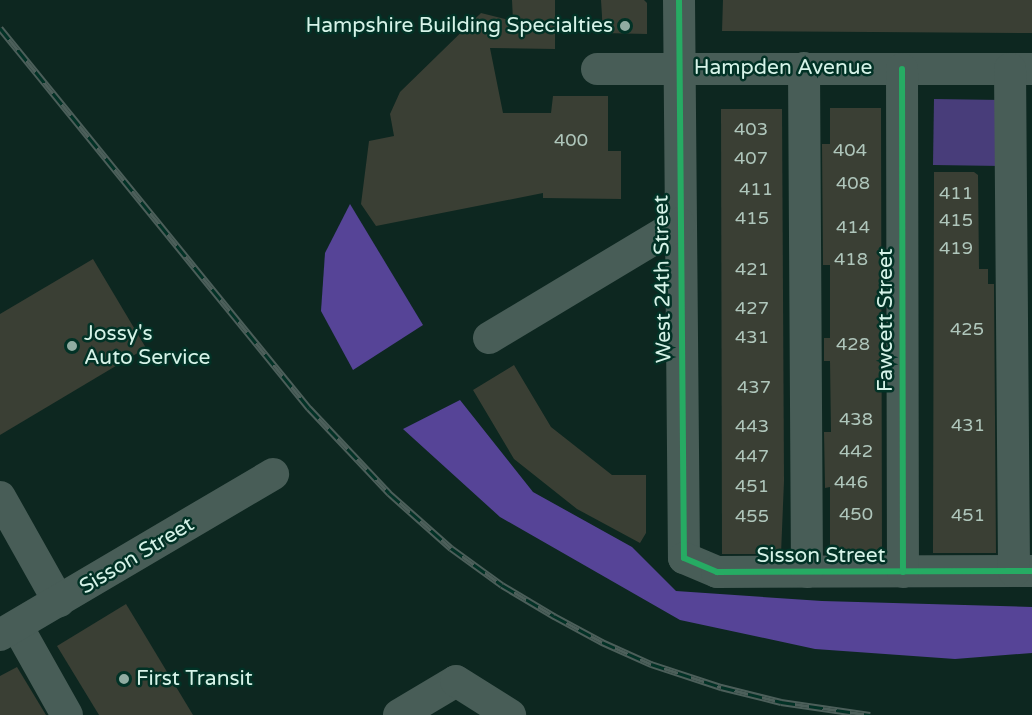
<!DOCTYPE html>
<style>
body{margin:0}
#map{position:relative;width:1032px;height:715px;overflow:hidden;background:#0d2720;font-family:"Varela Round",sans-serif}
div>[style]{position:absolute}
.green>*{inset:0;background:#483d7a}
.forest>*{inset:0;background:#564497}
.building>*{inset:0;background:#3a3f34}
.minor>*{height:32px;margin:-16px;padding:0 16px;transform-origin:16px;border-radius:16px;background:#485d57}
.rail>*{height:7px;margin-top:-3.5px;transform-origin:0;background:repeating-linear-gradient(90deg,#023226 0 14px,#4c5f5a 0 28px);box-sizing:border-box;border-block:2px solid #4c5f5a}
.cycleway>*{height:6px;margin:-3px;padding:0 3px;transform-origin:3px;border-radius:3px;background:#26ab63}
.dots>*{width:16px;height:16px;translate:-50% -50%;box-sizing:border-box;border:3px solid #023226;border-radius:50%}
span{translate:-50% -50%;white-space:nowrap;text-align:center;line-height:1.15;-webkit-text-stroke:5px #023226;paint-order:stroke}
.number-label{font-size:18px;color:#afc6bb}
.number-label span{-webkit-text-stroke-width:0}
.poi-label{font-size:21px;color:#d6f3e8}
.right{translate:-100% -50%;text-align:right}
.left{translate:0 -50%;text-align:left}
.street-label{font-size:21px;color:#d6f3e8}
</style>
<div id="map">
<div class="green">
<div style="clip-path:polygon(934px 99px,1003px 100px,1002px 166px,933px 165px)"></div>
</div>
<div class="forest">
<div style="clip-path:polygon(350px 204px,423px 325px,353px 370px,321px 311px,325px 253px)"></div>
<div style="clip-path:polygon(460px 400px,533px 492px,632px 547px,676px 591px,822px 601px,1032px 607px,1032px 653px,955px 659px,815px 649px,680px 620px,500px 517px,403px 429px)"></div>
</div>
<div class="building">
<div style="clip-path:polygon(512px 0,555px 0,555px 49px,490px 48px,503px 113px,551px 113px,553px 96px,608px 96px,608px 151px,621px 151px,621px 199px,543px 198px,543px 193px,376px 226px,361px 204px,369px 141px,394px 136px,390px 114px,400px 92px,481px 13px,513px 21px)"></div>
<div style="clip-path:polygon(601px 0,644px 0,647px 3px,647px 34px,603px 33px)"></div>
<div style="clip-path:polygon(723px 0,1032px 0,1032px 33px,722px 31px)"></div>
<div style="clip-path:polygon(830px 108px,881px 108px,882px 553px,830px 554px,830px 487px,825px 488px,824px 432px,831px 432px,830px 361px,824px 361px,824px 338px,830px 338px,830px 265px,823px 265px,822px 144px,830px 144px)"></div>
<div style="clip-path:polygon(721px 109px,782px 109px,784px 481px,781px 554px,722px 554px)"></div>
<div style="clip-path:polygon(934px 172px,974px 172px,978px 175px,979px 269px,988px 269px,988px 284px,994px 284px,996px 553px,933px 553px)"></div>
<div style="clip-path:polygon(93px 259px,146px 348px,0 435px,0 314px)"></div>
<div style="clip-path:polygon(514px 365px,551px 427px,612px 475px,646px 475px,646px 533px,640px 543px,577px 509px,514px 459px,473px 390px)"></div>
<div style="clip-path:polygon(126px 604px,140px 627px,193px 715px,99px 715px,57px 646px)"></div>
<div style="clip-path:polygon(17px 667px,46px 715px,0 715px,0 676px)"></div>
</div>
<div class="minor">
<div style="left:679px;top:0;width:558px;rotate:89.49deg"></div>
<div style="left:684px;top:558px;width:36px;rotate:23deg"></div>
<div style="left:717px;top:572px;width:315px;rotate:-0.2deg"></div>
<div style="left:804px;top:68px;width:504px;rotate:89.66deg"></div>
<div style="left:597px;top:69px;width:434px"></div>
<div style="left:902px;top:69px;width:503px;rotate:89.89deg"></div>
<div style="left:1010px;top:69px;width:502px;rotate:89.54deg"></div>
<div style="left:489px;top:338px;width:222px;rotate:-31deg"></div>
<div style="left:0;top:497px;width:120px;rotate:60.7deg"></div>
<div style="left:17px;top:626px;width:102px;rotate:60.7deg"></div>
<div style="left:0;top:635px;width:317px;rotate:-30.5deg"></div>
<div style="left:399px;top:715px;width:66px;rotate:-30.8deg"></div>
<div style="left:456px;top:681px;width:64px;rotate:32.2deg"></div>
</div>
<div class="rail">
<div style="left:0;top:28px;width:490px;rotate:50.9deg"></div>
<div style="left:309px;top:408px;width:117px;rotate:46.7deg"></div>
<div style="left:389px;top:493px;width:83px;rotate:41.6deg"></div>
<div style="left:451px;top:548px;width:63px;rotate:36deg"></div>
<div style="left:502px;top:585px;width:61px;rotate:30.8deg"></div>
<div style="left:554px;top:616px;width:55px;rotate:28.4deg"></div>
<div style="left:602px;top:642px;width:54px;rotate:24.2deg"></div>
<div style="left:651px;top:664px;width:74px;rotate:18.2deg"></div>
<div style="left:721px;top:687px;width:62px;rotate:14deg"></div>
<div style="left:781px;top:702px;width:90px;rotate:8.3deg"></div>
</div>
<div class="cycleway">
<div style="left:679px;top:0;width:558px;rotate:89.49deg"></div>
<div style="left:684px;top:558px;width:36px;rotate:23deg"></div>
<div style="left:717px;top:572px;width:315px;rotate:-0.2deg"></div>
<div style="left:902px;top:69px;width:503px;rotate:89.89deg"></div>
</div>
<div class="dots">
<div style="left:625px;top:26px;background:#90aca2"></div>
<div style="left:72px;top:346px;background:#90aca2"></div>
<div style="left:124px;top:679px;background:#90aca2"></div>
</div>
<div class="number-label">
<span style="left:751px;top:129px">403</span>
<span style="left:571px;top:140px">400</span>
<span style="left:850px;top:150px">404</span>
<span style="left:751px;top:158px">407</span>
<span style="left:853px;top:183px">408</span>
<span style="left:756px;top:189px">411</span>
<span style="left:956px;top:193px">411</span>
<span style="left:752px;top:218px">415</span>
<span style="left:956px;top:220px">415</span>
<span style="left:853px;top:227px">414</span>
<span style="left:956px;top:248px">419</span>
<span style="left:851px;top:259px">418</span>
<span style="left:752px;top:269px">421</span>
<span style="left:752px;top:308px">427</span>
<span style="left:967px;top:329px">425</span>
<span style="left:752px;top:337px">431</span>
<span style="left:853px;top:344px">428</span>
<span style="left:754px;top:387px">437</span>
<span style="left:856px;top:419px">438</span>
<span style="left:968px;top:425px">431</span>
<span style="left:752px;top:426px">443</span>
<span style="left:856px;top:451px">442</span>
<span style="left:752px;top:456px">447</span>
<span style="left:851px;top:482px">446</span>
<span style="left:752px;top:486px">451</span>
<span style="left:856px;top:514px">450</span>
<span style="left:968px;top:515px">451</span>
<span style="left:752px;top:516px">455</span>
</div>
<div class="poi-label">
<span class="right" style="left:613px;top:26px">Hampshire Building Specialties</span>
<span class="left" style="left:84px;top:346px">Jossy's<br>Auto Service</span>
<span class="left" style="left:136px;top:679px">First Transit</span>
</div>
<div class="street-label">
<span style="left:783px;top:68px">Hampden Avenue</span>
<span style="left:663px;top:279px;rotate:-91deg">West 24th Street</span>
<span style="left:886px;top:320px;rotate:-90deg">Fawcett Street</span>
<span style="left:137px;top:556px;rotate:-31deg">Sisson Street</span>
<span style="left:821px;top:556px">Sisson Street</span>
</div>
</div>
